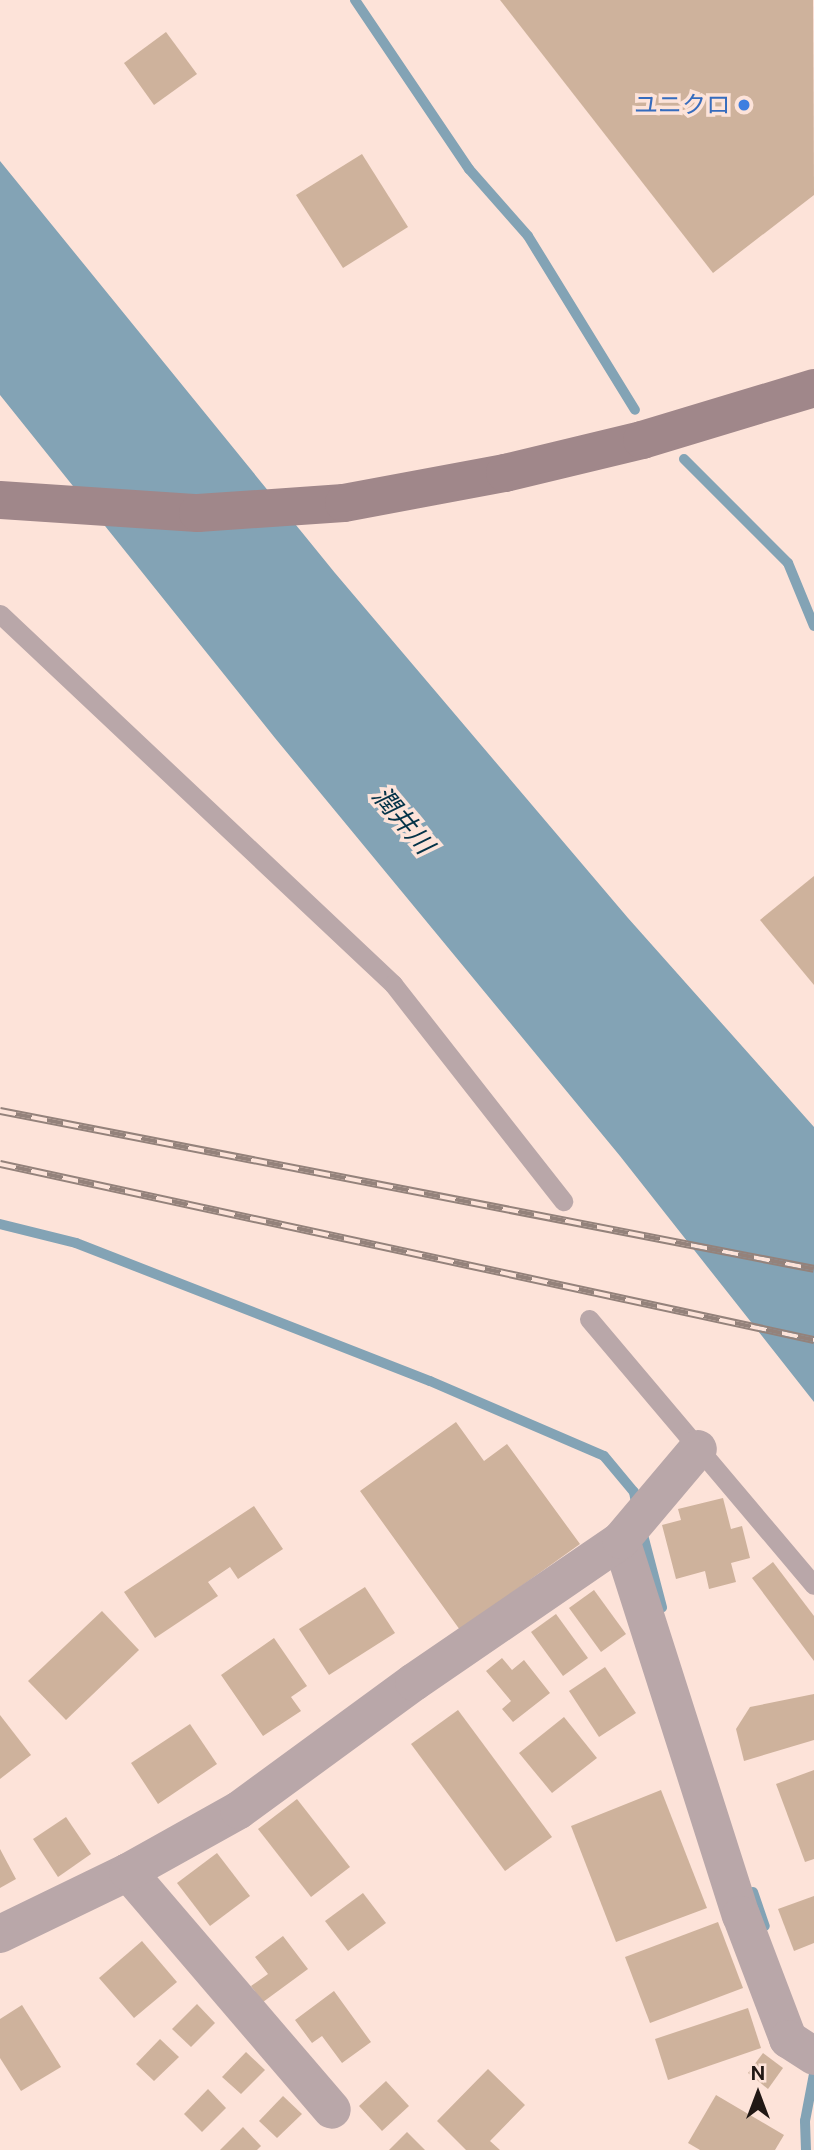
<!DOCTYPE html>
<meta charset="utf-8">
<style>
body{margin:0}
#map{position:relative;width:814px;height:2150px;overflow:hidden;background:#fde3d9;font-family:"Public Sans","Noto Sans JP",sans-serif}
div>[style]{position:absolute}
.water>*{inset:0;background:#83a3b5}
.stream>*{height:10px;margin:-5px;padding:0 5px;transform-origin:5px;border-radius:5px;background:#83a3b5}
.building>*{inset:0;background:#ceb29c}
.lane>*{height:19px;margin:-9.5px;padding:0 9.5px;transform-origin:9.5px;border-radius:9.5px;background:#b9a7a9}
.street>*{height:38px;margin:-19px;padding:0 19px;transform-origin:19px;border-radius:19px;background:#b9a7a9}
.secondary>*{height:38px;margin:-19px;padding:0 19px;transform-origin:19px;border-radius:19px;background:#a0878a}
.rail>*{height:8px;margin-top:-4px;transform-origin:0;background:repeating-linear-gradient(90deg,#fde3d9 0 16px,#94827b 0 32px);box-sizing:border-box;border-block:2px solid #94827b}
.dots>*{width:19px;height:19px;translate:-50% -50%;box-sizing:border-box;border:4px solid #fde3d9;border-radius:50%}
span{translate:-50% -50%;white-space:nowrap;text-align:center;line-height:1.15;-webkit-text-stroke:7px #fde3d9;paint-order:stroke}
.shop-label{font-size:24px;color:#366cbe}
.right{translate:-100% -50%;text-align:right}
.water-label{font-size:26px;color:#043348;font-style:italic}
.north{position:absolute;left:723px;top:2059px;width:70px;height:70px;-webkit-text-stroke:5px #fde3d9;paint-order:stroke;rotate:0deg;font-size:19px;font-weight:700;line-height:28px;text-align:center;color:#211815}
.north::after{content:'';display:block;margin:auto;width:24px;height:32px;background:#211815;clip-path:polygon(50% 0,100% 100%,50% 72%,0 100%)}
</style>
<div id="map">
<div class="water">
<div style="clip-path:polygon(0 161px,335px 573px,628px 918px,814px 1127px,814px 1402px,620px 1156px,275px 738px,0 395px)"></div>
</div>
<div class="stream">
<div style="left:355px;top:0;width:204px;rotate:56deg"></div>
<div style="left:469px;top:169px;width:89px;rotate:48.6deg"></div>
<div style="left:528px;top:236px;width:204px;rotate:58.4deg"></div>
<div style="left:684px;top:459px;width:147px;rotate:45deg"></div>
<div style="left:788px;top:563px;width:68px;rotate:67.6deg"></div>
<div style="left:0;top:1224px;width:78px;rotate:14deg"></div>
<div style="left:76px;top:1243px;width:380px;rotate:21.3deg"></div>
<div style="left:430px;top:1381px;width:189px;rotate:23.3deg"></div>
<div style="left:604px;top:1456px;width:47px;rotate:50.2deg"></div>
<div style="left:634px;top:1492px;width:16px;rotate:79deg"></div>
<div style="left:642px;top:1531px;width:79px;rotate:75.3deg"></div>
<div style="left:753px;top:1892px;width:36px;rotate:71deg"></div>
<div style="left:806px;top:2150px;width:29px;rotate:-92deg"></div>
<div style="left:805px;top:2121px;width:48px;rotate:-79.2deg"></div>
</div>
<div class="building">
<div style="clip-path:polygon(500px 0,813px 0,814px 195px,713px 273px)"></div>
<div style="clip-path:polygon(166px 32px,197px 74px,154px 105px,124px 63px)"></div>
<div style="clip-path:polygon(362px 154px,408px 227px,343px 268px,296px 195px)"></div>
<div style="clip-path:polygon(814px 876px,814px 985px,760px 920px)"></div>
<div style="clip-path:polygon(456px 1422px,484px 1461px,507px 1444px,580px 1544px,460px 1630px,360px 1491px)"></div>
<div style="clip-path:polygon(723px 1498px,731px 1529px,742px 1526px,750px 1558px,731px 1563px,736px 1582px,709px 1589px,705px 1571px,676px 1579px,662px 1525px,681px 1520px,678px 1509px)"></div>
<div style="clip-path:polygon(254px 1506px,283px 1549px,238px 1579px,230px 1567px,208px 1582px,218px 1596px,155px 1638px,124px 1592px)"></div>
<div style="clip-path:polygon(773px 1562px,814px 1616px,814px 1661px,752px 1578px)"></div>
<div style="clip-path:polygon(365px 1587px,395px 1633px,329px 1675px,299px 1629px)"></div>
<div style="clip-path:polygon(594px 1590px,626px 1634px,601px 1652px,569px 1608px)"></div>
<div style="clip-path:polygon(102px 1611px,139px 1650px,66px 1720px,28px 1681px)"></div>
<div style="clip-path:polygon(556px 1614px,588px 1658px,563px 1676px,531px 1632px)"></div>
<div style="clip-path:polygon(274px 1638px,307px 1686px,291px 1697px,301px 1711px,263px 1736px,221px 1675px)"></div>
<div style="clip-path:polygon(502px 1658px,512px 1670px,524px 1660px,550px 1693px,513px 1722px,502px 1709px,511px 1701px,486px 1671px)"></div>
<div style="clip-path:polygon(605px 1667px,636px 1713px,599px 1737px,569px 1691px)"></div>
<div style="clip-path:polygon(814px 1694px,814px 1740px,744px 1761px,736px 1729px,750px 1707px)"></div>
<div style="clip-path:polygon(458px 1710px,552px 1837px,505px 1871px,411px 1744px)"></div>
<div style="clip-path:polygon(0 1715px,31px 1755px,0 1779px)"></div>
<div style="clip-path:polygon(564px 1717px,597px 1758px,552px 1793px,519px 1753px)"></div>
<div style="clip-path:polygon(190px 1724px,217px 1764px,158px 1804px,131px 1763px)"></div>
<div style="clip-path:polygon(814px 1770px,814px 1859px,805px 1862px,776px 1784px)"></div>
<div style="clip-path:polygon(661px 1790px,707px 1908px,616px 1942px,571px 1826px)"></div>
<div style="clip-path:polygon(297px 1799px,350px 1867px,311px 1897px,258px 1829px)"></div>
<div style="clip-path:polygon(66px 1817px,91px 1854px,58px 1877px,33px 1839px)"></div>
<div style="clip-path:polygon(0 1849px,16px 1879px,0 1888px)"></div>
<div style="clip-path:polygon(217px 1853px,250px 1896px,210px 1926px,177px 1883px)"></div>
<div style="clip-path:polygon(363px 1893px,386px 1923px,348px 1951px,325px 1921px)"></div>
<div style="clip-path:polygon(814px 1896px,814px 1943px,794px 1951px,778px 1909px)"></div>
<div style="clip-path:polygon(718px 1922px,743px 1988px,650px 2023px,625px 1957px)"></div>
<div style="clip-path:polygon(283px 1936px,308px 1969px,263px 2002px,251px 1986px,268px 1974px,255px 1957px)"></div>
<div style="clip-path:polygon(142px 1941px,177px 1982px,134px 2018px,99px 1978px)"></div>
<div style="clip-path:polygon(334px 1991px,371px 2042px,342px 2063px,322px 2036px,312px 2043px,295px 2020px)"></div>
<div style="clip-path:polygon(197px 2004px,215px 2023px,191px 2047px,172px 2029px)"></div>
<div style="clip-path:polygon(22px 2005px,61px 2067px,21px 2091px,0 2058px,0 2019px)"></div>
<div style="clip-path:polygon(748px 2008px,761px 2048px,668px 2080px,655px 2039px)"></div>
<div style="clip-path:polygon(160px 2039px,179px 2057px,154px 2081px,136px 2064px)"></div>
<div style="clip-path:polygon(246px 2052px,265px 2070px,241px 2094px,222px 2077px)"></div>
<div style="clip-path:polygon(763px 2053px,783px 2068px,768px 2089px,748px 2073px)"></div>
<div style="clip-path:polygon(488px 2069px,525px 2105px,490px 2141px,500px 2150px,466px 2150px,437px 2121px)"></div>
<div style="clip-path:polygon(386px 2081px,409px 2106px,382px 2131px,359px 2106px)"></div>
<div style="clip-path:polygon(208px 2089px,226px 2108px,202px 2132px,184px 2114px)"></div>
<div style="clip-path:polygon(716px 2095px,784px 2135px,775px 2150px,700px 2150px,688px 2143px)"></div>
<div style="clip-path:polygon(283px 2096px,302px 2114px,277px 2138px,259px 2121px)"></div>
<div style="clip-path:polygon(243px 2127px,261px 2146px,257px 2150px,220px 2150px)"></div>
<div style="clip-path:polygon(407px 2132px,425px 2150px,389px 2150px)"></div>
</div>
<div class="lane">
<div style="left:0;top:614px;width:540px;rotate:43.27deg"></div>
<div style="left:393px;top:984px;width:276px;rotate:51.9deg"></div>
<div style="left:589px;top:1319px;width:348px;rotate:49.8deg"></div>
</div>
<div class="street">
<div style="left:621px;top:1540px;width:394px;rotate:72.3deg"></div>
<div style="left:741px;top:1915px;width:133px;rotate:69.2deg"></div>
<div style="left:788px;top:2039px;width:31px;rotate:33deg"></div>
<div style="left:128px;top:1872px;width:313px;rotate:49.4deg"></div>
<div style="left:0;top:1934px;width:142px;rotate:-25.8deg"></div>
<div style="left:128px;top:1872px;width:127px;rotate:-29.2deg"></div>
<div style="left:239px;top:1810px;width:217px;rotate:-36.2deg"></div>
<div style="left:414px;top:1682px;width:251px;rotate:-34.4deg"></div>
<div style="left:621px;top:1540px;width:119px;rotate:-49.8deg"></div>
</div>
<div class="secondary">
<div style="left:0;top:500px;width:198px;rotate:3.8deg"></div>
<div style="left:198px;top:513px;width:146px;rotate:-3.9deg"></div>
<div style="left:344px;top:503px;width:164px;rotate:-10.6deg"></div>
<div style="left:505px;top:473px;width:141px;rotate:-13.5deg"></div>
<div style="left:642px;top:440px;width:180px;rotate:-16.8deg"></div>
</div>
<div class="rail">
<div style="left:0;top:1111px;width:829px;rotate:10.98deg"></div>
<div style="left:0;top:1164px;width:833px;rotate:12.2deg"></div>
</div>
<div class="dots">
<div style="left:744px;top:105px;background:#3f7fe0"></div>
</div>
<div class="shop-label">
<span class="right" style="left:730px;top:105px">ユニクロ</span>
</div>
<div class="water-label">
<span style="left:403px;top:820px;rotate:50deg">潤井川</span>
</div>
<div class="north">N</div>
</div>
